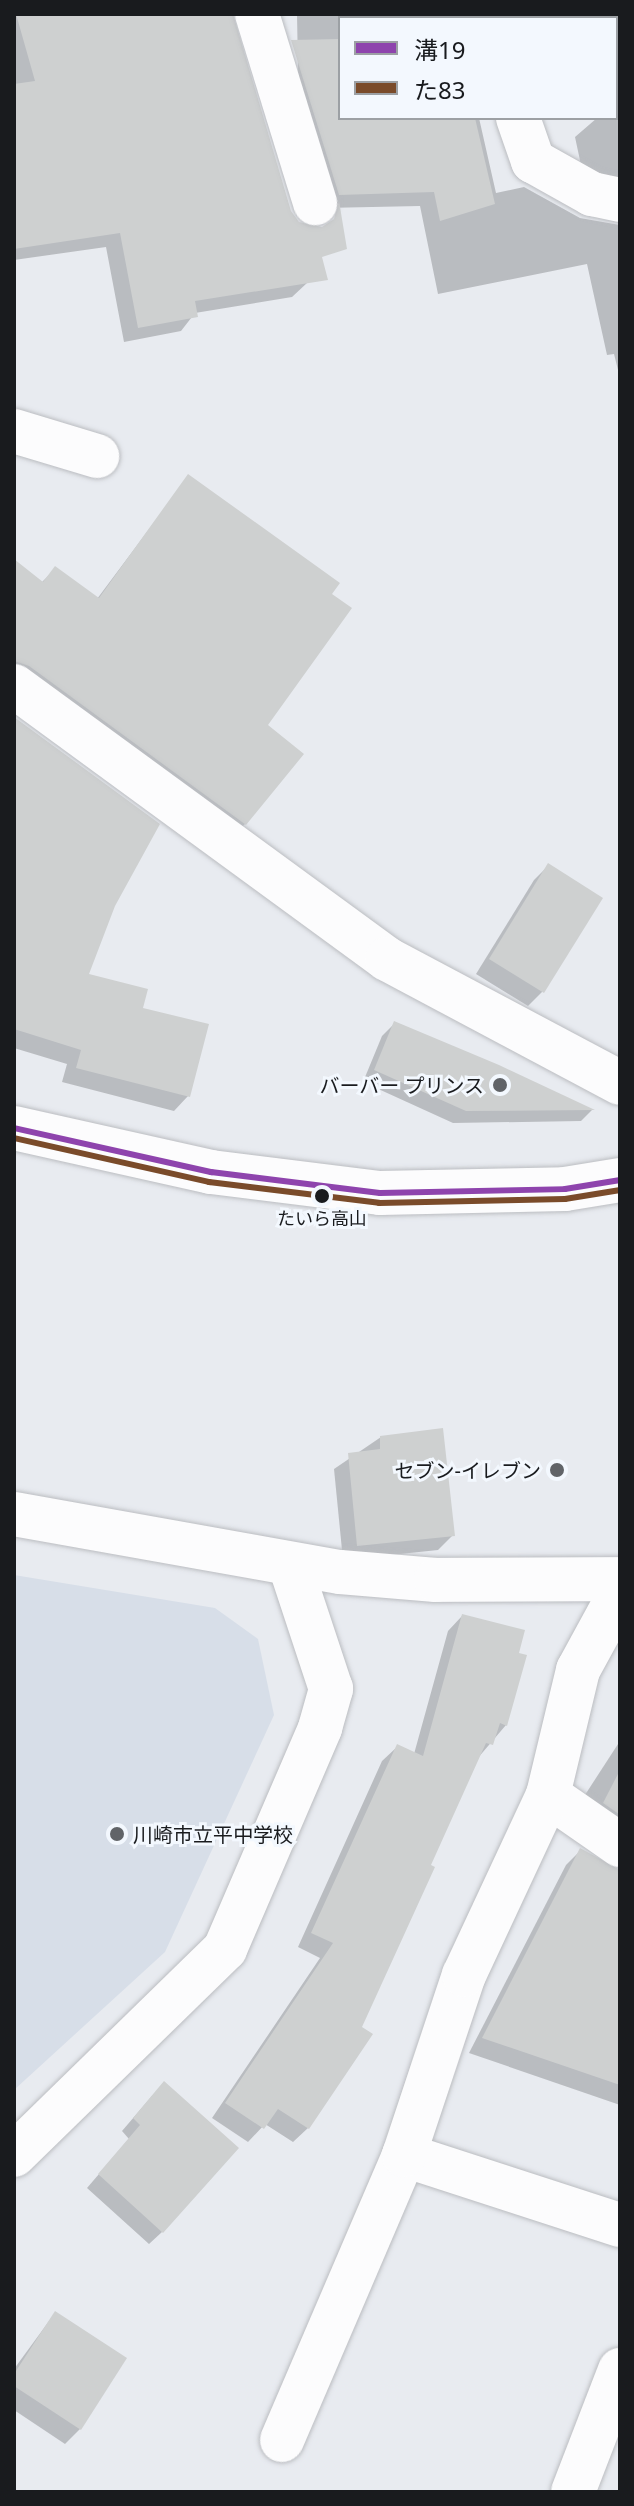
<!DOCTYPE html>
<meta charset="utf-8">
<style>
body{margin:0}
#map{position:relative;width:634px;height:2506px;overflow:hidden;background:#e8ebf0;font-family:"Noto Sans","Noto Sans JP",sans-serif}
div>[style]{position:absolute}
.built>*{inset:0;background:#d7dee8}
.shadow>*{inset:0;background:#0003}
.building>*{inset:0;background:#ced0d0}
.roads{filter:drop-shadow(0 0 2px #bbbdc1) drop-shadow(0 0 2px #bbbdc1)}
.minor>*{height:44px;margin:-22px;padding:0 22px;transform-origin:22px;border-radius:22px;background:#fcfcfd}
.bus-1>*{height:6px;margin:-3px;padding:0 3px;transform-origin:3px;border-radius:3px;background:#8e44ad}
.bus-2>*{height:6px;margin:-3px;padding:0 3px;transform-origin:3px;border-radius:3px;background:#7a4b2a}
.dots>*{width:22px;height:22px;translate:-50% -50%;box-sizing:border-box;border:4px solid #f3f8fe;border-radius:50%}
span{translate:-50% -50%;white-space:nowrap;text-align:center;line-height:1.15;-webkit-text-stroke:6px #f3f8fe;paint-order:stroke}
.bus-label{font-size:18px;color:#191b1e}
.poi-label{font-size:20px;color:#191b1e}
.right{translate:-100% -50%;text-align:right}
.left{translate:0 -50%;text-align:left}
.frame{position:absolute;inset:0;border:16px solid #191b1e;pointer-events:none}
.legend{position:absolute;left:338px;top:16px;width:280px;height:104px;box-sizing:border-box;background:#f3f8fe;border:2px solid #9ca0a4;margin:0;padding:10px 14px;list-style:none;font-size:24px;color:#191b1e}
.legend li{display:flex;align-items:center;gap:16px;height:40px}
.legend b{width:40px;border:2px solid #9ca0a4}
</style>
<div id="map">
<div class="built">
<div style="clip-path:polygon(14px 1575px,215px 1608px,258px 1639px,274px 1715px,165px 1952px,14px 2090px)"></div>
</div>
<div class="shadow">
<div style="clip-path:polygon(232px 14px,307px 283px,292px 297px,195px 313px,181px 331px,124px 342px,106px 247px,14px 260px,14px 15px)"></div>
<div style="clip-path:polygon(297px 14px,381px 14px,340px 18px,340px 118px,479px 118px,496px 193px,524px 187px,580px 218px,620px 225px,620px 378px,614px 354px,607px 355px,587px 264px,438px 294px,420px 206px,324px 208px,299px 127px)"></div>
<div style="clip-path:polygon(574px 14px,620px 14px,620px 195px,585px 184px,575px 137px,597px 118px,616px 118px,616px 18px)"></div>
<div style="clip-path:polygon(188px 477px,266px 726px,245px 824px,230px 838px,14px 680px,14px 561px,41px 583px,56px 568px,97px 599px)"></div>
<div style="clip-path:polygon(14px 719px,113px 905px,86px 976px,141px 1009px,188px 1096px,174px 1111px,62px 1082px,67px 1064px,14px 1048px)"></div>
<div style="clip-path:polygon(548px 866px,542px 992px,528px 1006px,476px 974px,534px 880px)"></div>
<div style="clip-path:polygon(394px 1024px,592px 1110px,581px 1121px,453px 1123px,363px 1082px,382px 1036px)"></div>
<div style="clip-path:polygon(381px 1437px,452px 1536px,438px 1550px,343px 1560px,334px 1469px)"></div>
<div style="clip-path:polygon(462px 1616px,506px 1725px,477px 1759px,308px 2128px,293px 2142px,265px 2124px,248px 2142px,212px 2118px,320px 1958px,298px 1947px,382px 1761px,397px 1747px,414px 1754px,448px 1631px)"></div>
<div style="clip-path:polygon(620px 1741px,620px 1842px,583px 1798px)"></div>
<div style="clip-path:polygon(581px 1850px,620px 1871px,620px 2105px,469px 2053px,566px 1865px)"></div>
<div style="clip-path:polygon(152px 2096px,162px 2232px,149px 2244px,87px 2188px,129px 2139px,122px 2131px)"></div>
<div style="clip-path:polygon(55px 2313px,80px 2429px,65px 2444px,14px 2410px,14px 2369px)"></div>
</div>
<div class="building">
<div style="clip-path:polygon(16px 14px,233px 14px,291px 211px,299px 222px,322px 227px,334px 219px,339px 201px,347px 249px,322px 257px,328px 280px,195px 301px,198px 317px,138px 328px,120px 233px,14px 249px,14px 84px,35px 81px)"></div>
<div style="clip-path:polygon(340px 39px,340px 118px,475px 118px,495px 204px,440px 221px,434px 192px,339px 195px,291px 40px)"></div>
<div style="clip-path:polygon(188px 474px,340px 583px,332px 594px,352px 608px,268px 725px,304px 754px,246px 825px,29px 666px,14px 661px,14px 559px,43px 582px,55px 566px,99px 598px)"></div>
<div style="clip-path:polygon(14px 717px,160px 824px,115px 906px,89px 974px,148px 989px,143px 1008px,209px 1024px,190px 1097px,76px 1068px,81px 1050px,14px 1029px)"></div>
<div style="clip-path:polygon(548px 863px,603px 898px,544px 993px,489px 959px)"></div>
<div style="clip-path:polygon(394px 1021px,499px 1065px,595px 1110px,466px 1111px,374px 1070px)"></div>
<div style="clip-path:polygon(443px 1428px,455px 1536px,357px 1546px,348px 1453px,380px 1449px,380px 1436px)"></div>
<div style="clip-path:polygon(462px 1614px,525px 1630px,519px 1653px,527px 1655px,507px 1726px,500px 1723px,493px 1745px,486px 1743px,431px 1865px,435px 1867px,362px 2027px,373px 2034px,309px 2129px,278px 2109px,264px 2129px,225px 2103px,333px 1943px,311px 1933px,397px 1744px,423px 1756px)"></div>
<div style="clip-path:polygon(620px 1770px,620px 1815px,603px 1803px)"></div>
<div style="clip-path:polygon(580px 1848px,620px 1870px,620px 2085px,482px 2038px)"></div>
<div style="clip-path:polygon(164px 2081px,239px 2148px,163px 2233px,98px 2174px,140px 2125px,133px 2118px)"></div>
<div style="clip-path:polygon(55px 2311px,127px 2358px,81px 2430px,14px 2386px,14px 2374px)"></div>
</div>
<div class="roads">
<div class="minor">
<div style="left:257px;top:14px;width:198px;rotate:72.9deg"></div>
<div style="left:482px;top:14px;width:4px;rotate:76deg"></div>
<div style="left:518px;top:118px;width:46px;rotate:70.8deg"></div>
<div style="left:533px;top:161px;width:68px;rotate:29.2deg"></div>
<div style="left:592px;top:194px;width:29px;rotate:12deg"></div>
<div style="left:14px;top:431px;width:87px;rotate:16.8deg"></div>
<div style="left:14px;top:686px;width:462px;rotate:36.2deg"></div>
<div style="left:387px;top:959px;width:264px;rotate:28deg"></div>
<div style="left:14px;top:1128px;width:202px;rotate:12.6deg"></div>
<div style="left:211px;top:1172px;width:170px;rotate:7.1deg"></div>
<div style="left:380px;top:1193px;width:185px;rotate:-1.2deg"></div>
<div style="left:565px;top:1189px;width:56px;rotate:-9.3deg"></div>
<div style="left:14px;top:1514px;width:331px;rotate:10.1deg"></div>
<div style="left:340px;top:1572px;width:96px;rotate:4.8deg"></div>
<div style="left:436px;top:1580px;width:184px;rotate:-0.3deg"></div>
<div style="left:548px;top:1795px;width:88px;rotate:34.8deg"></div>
<div style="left:14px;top:2155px;width:295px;rotate:-44.3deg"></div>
<div style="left:225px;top:1949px;width:241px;rotate:-66.7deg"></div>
<div style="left:320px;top:1728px;width:41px;rotate:-74.2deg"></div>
<div style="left:331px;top:1689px;width:131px;rotate:-108.3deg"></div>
<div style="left:404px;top:2155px;width:227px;rotate:18deg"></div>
<div style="left:282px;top:2440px;width:310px;rotate:-66.8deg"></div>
<div style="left:404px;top:2155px;width:190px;rotate:-71.6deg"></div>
<div style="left:464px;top:1975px;width:199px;rotate:-65deg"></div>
<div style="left:548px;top:1795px;width:129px;rotate:-76.5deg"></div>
<div style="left:578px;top:1670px;width:88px;rotate:-61.4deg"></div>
<div style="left:573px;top:2492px;width:131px;rotate:-68.9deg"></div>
</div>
</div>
<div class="bus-1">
<div style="left:14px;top:1128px;width:202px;rotate:12.6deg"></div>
<div style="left:211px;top:1172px;width:170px;rotate:7.1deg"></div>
<div style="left:380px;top:1193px;width:185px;rotate:-1.2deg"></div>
<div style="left:565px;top:1189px;width:56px;rotate:-9.3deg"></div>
</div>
<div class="bus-2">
<div style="left:14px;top:1138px;width:200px;rotate:12.7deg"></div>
<div style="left:209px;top:1182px;width:171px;rotate:7deg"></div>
<div style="left:379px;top:1203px;width:186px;rotate:-1.2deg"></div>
<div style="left:565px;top:1199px;width:56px;rotate:-9.3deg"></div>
</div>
<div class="dots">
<div style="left:500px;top:1085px;background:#616468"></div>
<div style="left:322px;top:1196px;background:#191b1e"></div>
<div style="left:557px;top:1470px;background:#616468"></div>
<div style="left:117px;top:1834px;background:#616468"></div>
</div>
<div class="bus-label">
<span style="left:322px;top:1218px">たいら高山</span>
</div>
<div class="poi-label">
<span class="right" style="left:484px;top:1085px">バーバー プリンス</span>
<span class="right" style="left:541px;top:1470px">セブン-イレブン</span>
<span class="left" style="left:133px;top:1834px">川崎市立平中学校</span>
</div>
<div class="frame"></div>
<ul class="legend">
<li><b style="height:10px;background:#8e44ad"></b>溝19</li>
<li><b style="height:10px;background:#7a4b2a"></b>た83</li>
</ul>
</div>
